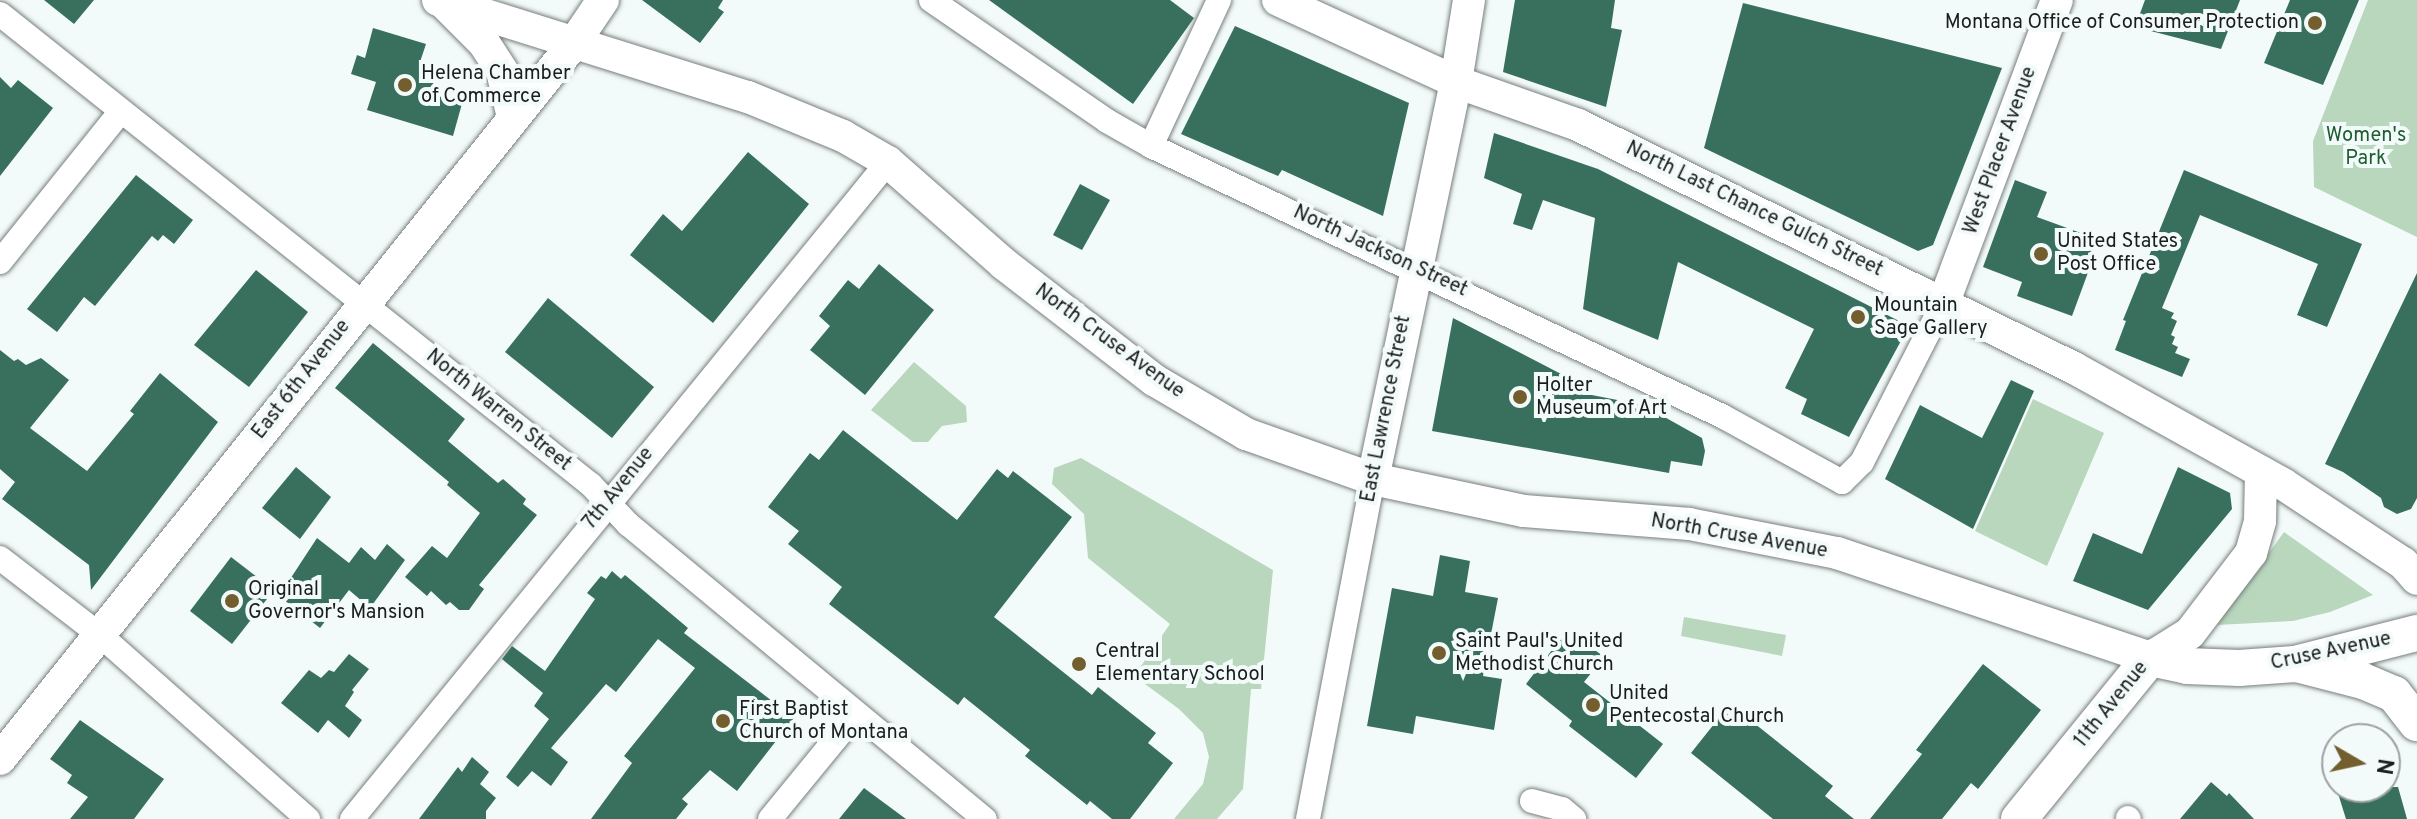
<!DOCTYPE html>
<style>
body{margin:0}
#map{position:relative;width:2417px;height:819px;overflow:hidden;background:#f3fbfa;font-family:Overpass,sans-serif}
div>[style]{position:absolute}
.green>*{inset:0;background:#b8d7bd}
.building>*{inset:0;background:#38705d}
.roads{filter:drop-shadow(0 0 2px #777e7d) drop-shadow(0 0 2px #777e7d)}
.minor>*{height:24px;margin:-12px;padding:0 12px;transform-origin:12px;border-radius:12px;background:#fff}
.tertiary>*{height:32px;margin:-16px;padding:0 16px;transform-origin:16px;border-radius:16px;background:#fff}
.secondary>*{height:36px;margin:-18px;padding:0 18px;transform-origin:18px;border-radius:18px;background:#fff}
.dots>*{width:22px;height:22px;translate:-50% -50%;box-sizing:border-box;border:4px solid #f3fbfa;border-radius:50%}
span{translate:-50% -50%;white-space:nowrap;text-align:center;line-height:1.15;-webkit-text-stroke:8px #f3fbfa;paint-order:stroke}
.poi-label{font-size:20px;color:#1a1d1d}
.right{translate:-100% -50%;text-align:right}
.left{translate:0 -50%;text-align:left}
.park-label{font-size:20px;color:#1f5d31}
.street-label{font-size:20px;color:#1a1d1d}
.north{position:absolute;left:2321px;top:723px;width:80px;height:80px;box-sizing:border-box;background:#f3fbfa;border:2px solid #9ca2a2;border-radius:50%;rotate:99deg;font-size:22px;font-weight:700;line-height:32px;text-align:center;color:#1a1d1d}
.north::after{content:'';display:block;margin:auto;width:28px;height:36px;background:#735f2e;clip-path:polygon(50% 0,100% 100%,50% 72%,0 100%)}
</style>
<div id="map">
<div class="green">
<div style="clip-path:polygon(2368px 0,2417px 0,2417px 237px,2314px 187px,2313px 141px)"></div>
<div style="clip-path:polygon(914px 362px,966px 406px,967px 422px,942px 426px,928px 442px,913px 442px,871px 410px)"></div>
<div style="clip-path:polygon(2033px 399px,2104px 433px,2047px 566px,1975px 531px)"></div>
<div style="clip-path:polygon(1081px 458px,1273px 570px,1261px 689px,1251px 689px,1243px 789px,1217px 819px,1174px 819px,1203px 784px,1209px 757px,1203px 733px,1179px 709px,1134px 676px,1170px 624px,1088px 558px,1084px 514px,1052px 484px,1054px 468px)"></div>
<div style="clip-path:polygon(2284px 532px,2373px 595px,2330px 612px,2293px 621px,2217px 625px)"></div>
<div style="clip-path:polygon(1684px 617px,1786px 635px,1782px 656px,1681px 636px)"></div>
</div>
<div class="building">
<div style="clip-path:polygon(44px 0,94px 0,74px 24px)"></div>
<div style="clip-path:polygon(642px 0,723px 0,718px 8px,724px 12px,700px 43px)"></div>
<div style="clip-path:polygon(989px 0,1170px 0,1194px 18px,1133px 104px)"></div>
<div style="clip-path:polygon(1515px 0,1615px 0,1611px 28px,1622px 30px,1606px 107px,1503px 72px)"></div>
<div style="clip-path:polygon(2145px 0,2240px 0,2221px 49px,2135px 27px)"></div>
<div style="clip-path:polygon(2290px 0,2359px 0,2323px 85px,2264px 63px)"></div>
<div style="clip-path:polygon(1743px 3px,2002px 68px,1933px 245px,1918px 251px,1704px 148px)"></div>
<div style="clip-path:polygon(1235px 26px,1409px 103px,1383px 216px,1282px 170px,1278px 176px,1181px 134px)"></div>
<div style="clip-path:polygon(373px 28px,426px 44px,419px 65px,437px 71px,431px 91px,463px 100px,453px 136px,367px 110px,376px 82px,351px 74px,357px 55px,365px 58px)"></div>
<div style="clip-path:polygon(0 77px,11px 88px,18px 80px,53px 108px,0 176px)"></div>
<div style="clip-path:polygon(1494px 133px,1598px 169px,1909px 326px,1849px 437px,1801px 414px,1807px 399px,1785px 388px,1814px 329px,1678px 262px,1658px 340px,1583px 309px,1595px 218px,1543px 200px,1532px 230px,1513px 224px,1522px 194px,1484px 178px)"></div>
<div style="clip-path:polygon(748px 152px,809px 204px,713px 323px,630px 255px,663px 214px,682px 231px)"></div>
<div style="clip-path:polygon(2184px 170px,2362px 244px,2327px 327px,2297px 315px,2318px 264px,2200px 215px,2162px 308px,2174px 313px,2171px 318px,2177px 321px,2171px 335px,2175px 337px,2172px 344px,2178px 347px,2175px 353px,2190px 359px,2182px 377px,2115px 350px,2126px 321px,2123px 320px)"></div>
<div style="clip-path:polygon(136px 175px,193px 220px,174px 244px,163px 235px,158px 241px,152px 236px,95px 306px,84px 297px,57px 332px,27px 309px)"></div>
<div style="clip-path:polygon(2015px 180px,2047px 192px,2037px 217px,2100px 240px,2072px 316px,2017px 296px,2022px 282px,1983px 267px)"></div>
<div style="clip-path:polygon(1080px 184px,1110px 200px,1082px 250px,1053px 235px)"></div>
<div style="clip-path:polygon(879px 264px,934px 310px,865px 395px,810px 350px,830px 326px,819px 316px,848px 280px,859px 289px)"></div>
<div style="clip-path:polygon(256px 270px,308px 312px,249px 387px,194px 345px)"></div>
<div style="clip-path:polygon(2417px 273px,2417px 498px,2411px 509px,2397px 514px,2384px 507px,2381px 498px,2343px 472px,2325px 464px)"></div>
<div style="clip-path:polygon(548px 298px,654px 387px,612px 438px,505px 352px)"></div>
<div style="clip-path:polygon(1453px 318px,1563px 375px,1561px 389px,1643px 405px,1702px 438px,1705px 451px,1702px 466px,1671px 461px,1669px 473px,1432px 431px)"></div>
<div style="clip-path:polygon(373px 343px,465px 419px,448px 441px,498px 483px,503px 479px,526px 499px,523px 504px,537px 515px,479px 585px,484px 589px,469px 610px,459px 610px,450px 602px,446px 605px,431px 591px,427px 596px,405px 577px,432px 546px,447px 558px,480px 513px,447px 485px,449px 482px,335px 388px)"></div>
<div style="clip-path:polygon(0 350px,14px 361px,18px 359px,26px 365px,41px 358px,69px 380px,30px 428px,87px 471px,134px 414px,130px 411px,160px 373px,218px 422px,91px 590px,89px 565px,2px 499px,15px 482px,0 469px)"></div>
<div style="clip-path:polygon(2011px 380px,2034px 391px,1973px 529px,1885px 479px,1920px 405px,1982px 438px)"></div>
<div style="clip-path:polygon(843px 430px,957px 520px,997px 469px,1008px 478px,1013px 471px,1072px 517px,994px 617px,1092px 695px,1098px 687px,1156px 733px,1148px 743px,1173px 763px,1130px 819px,1112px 819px,1090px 801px,1087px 805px,1025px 756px,1030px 750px,964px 697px,958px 705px,829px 604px,842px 587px,788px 544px,799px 531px,768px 507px,810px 453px,819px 460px)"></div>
<div style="clip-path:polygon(296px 467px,331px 497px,300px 539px,262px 508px)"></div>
<div style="clip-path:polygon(2178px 467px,2230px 493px,2232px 509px,2148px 610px,2073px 581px,2093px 533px,2142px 554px)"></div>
<div style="clip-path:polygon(317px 538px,349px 563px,361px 547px,375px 560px,387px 544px,405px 560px,370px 608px,349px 590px,320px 628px,279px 596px)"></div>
<div style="clip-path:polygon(1440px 555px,1470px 561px,1465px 592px,1498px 598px,1483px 676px,1502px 679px,1494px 730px,1416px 716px,1413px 734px,1367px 726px,1392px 588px,1433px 596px)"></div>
<div style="clip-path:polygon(231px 557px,274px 590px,232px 644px,190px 611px)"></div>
<div style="clip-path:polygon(612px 571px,621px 579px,625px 575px,688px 628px,684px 633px,794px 718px,737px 791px,710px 770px,682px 799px,688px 804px,676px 819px,591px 819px,632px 763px,624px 756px,695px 668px,658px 639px,616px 692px,606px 684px,551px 748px,568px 762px,551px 786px,532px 771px,518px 787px,506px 777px,549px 719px,534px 706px,543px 693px,502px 659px,512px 646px,545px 671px,595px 599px,587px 593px,601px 576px,606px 579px)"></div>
<div style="clip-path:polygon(1568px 629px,1604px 657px,1584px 682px,1663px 744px,1636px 778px,1569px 726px,1572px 721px,1526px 684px)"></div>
<div style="clip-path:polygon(349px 654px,369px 669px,352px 690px,354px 692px,345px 706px,362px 720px,349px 738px,328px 720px,318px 733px,281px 703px,309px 670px,321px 678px,329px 670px,334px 672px)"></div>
<div style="clip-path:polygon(1983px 664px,2041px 710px,1978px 789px,1971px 783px,1942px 819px,1870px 819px,1922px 754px,1916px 750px)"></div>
<div style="clip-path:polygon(1730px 704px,1833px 786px,1825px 796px,1854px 819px,1773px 819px,1691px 753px)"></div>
<div style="clip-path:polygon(80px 720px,164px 779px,134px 819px,70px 819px,88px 797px,67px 783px,72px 775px,50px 759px)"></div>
<div style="clip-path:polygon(472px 757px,489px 772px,480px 784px,496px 798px,486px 811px,486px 819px,419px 819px,458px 767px,462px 772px)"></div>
<div style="clip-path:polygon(2211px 782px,2227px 796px,2229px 793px,2254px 819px,2180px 819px)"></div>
<div style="clip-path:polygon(2336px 787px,2398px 787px,2407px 819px,2346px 819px)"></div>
<div style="clip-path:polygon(864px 788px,906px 819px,839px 819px)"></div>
</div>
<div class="roads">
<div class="minor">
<div style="left:931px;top:0;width:214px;rotate:34.5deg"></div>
<div style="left:1107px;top:121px;width:51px;rotate:29.6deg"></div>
<div style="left:1151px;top:146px;width:632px;rotate:25.31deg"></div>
<div style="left:1722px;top:416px;width:137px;rotate:28.8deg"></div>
<div style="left:1842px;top:482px;width:28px;rotate:-45deg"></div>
<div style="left:1862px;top:462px;width:180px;rotate:-62.9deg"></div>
<div style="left:0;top:14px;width:756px;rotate:38.55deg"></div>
<div style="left:591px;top:485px;width:54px;rotate:46.5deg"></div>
<div style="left:628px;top:524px;width:463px;rotate:39.6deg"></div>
<div style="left:1151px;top:146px;width:161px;rotate:-65deg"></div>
<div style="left:0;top:262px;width:192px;rotate:-51.3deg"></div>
<div style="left:0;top:558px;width:126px;rotate:37.6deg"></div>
<div style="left:100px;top:635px;width:278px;rotate:41.5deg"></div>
<div style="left:1532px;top:801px;width:31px;rotate:15deg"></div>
<div style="left:1562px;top:809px;width:16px;rotate:40deg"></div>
<div style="left:2128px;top:818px;width:1px;rotate:45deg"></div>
<div style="left:352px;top:819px;width:848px;rotate:-50.79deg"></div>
<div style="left:770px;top:819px;width:134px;rotate:-50.7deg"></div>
<div style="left:1308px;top:819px;width:346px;rotate:-79.2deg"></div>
</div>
<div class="tertiary">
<div style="left:438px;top:0;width:325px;rotate:17.4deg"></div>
<div style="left:748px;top:97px;width:103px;rotate:22.3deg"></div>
<div style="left:843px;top:136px;width:52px;rotate:30deg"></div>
<div style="left:888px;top:162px;width:154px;rotate:41.3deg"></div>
<div style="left:1004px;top:264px;width:190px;rotate:37.7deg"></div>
<div style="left:1154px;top:380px;width:107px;rotate:30.4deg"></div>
<div style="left:1246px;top:434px;width:135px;rotate:19.5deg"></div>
<div style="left:1373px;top:479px;width:154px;rotate:12deg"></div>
<div style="left:1524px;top:511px;width:166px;rotate:4.5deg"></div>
<div style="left:1689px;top:524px;width:151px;rotate:11.1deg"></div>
<div style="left:1837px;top:553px;width:330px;rotate:18.5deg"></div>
<div style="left:2150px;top:658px;width:47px;rotate:-32deg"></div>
<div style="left:2190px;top:633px;width:101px;rotate:-52.7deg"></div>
<div style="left:2251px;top:553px;width:33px;rotate:-74deg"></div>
<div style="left:2260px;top:521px;width:49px;rotate:-88.8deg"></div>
<div style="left:1278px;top:0;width:196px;rotate:24.7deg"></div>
<div style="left:1456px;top:82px;width:129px;rotate:19.4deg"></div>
<div style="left:1578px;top:125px;width:552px;rotate:26.1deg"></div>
<div style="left:2074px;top:368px;width:239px;rotate:29deg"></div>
<div style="left:2283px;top:484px;width:144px;rotate:33.4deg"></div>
<div style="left:2403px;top:563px;width:21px;rotate:49deg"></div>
<div style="left:445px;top:4px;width:55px;rotate:45deg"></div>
<div style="left:484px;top:43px;width:33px;rotate:57deg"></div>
<div style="left:502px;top:71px;width:47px;rotate:76.6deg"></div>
<div style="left:1944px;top:302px;width:322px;rotate:-69.5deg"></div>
<div style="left:1373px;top:479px;width:406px;rotate:-78.2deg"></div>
<div style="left:1456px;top:82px;width:83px;rotate:-81deg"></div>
<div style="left:0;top:759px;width:918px;rotate:-51.28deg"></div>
<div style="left:574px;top:43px;width:52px;rotate:-56deg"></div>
</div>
<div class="secondary">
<div style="left:2301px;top:665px;width:64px;rotate:14.5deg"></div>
<div style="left:2363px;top:681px;width:34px;rotate:23deg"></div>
<div style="left:2394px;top:694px;width:37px;rotate:52deg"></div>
<div style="left:2019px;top:819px;width:208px;rotate:-50.9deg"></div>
<div style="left:2150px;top:658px;width:38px;rotate:12deg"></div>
<div style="left:2187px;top:666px;width:52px;rotate:2.2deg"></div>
<div style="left:2239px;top:668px;width:56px;rotate:-4.1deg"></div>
<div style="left:2295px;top:664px;width:126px;rotate:-14.3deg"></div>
</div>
</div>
<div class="dots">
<div style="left:2315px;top:23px;background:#735f2e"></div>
<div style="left:405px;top:85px;background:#735f2e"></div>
<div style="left:2041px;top:254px;background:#735f2e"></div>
<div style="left:1858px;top:317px;background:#735f2e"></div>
<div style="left:1520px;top:397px;background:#735f2e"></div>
<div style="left:232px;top:601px;background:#735f2e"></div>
<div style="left:1439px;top:653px;background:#735f2e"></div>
<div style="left:1079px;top:664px;background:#735f2e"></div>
<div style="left:1593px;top:705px;background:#735f2e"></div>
<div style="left:723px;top:721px;background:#735f2e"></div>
</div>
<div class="poi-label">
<span class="right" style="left:2299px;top:23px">Montana Office of Consumer Protection</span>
<span class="left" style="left:421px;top:86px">Helena Chamber<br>of Commerce</span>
<span class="left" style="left:2057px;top:254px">United States<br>Post Office</span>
<span class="left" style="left:1874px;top:318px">Mountain<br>Sage Gallery</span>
<span class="left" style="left:1536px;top:398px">Holter<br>Museum of Art</span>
<span class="left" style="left:248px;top:602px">Original<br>Governor's Mansion</span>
<span class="left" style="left:1455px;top:654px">Saint Paul's United<br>Methodist Church</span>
<span class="left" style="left:1095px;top:664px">Central<br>Elementary School</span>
<span class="left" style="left:1609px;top:706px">United<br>Pentecostal Church</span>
<span class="left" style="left:739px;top:722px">First Baptist<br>Church of Montana</span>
</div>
<div class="park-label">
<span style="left:2366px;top:148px">Women's<br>Park</span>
</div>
<div class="street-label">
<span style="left:2001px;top:151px;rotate:-70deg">West Placer Avenue</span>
<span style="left:1754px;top:210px;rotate:26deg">North Last Chance Gulch Street</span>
<span style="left:1380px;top:252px;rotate:25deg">North Jackson Street</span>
<span style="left:1109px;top:342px;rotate:36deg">North Cruse Avenue</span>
<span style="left:302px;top:380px;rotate:-52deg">East 6th Avenue</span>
<span style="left:1387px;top:409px;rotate:-79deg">East Lawrence Street</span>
<span style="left:498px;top:411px;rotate:39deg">North Warren Street</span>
<span style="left:619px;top:489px;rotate:-51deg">7th Avenue</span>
<span style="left:1739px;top:537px;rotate:10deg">North Cruse Avenue</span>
<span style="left:2331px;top:652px;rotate:-12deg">Cruse Avenue</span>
<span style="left:2112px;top:705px;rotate:-51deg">11th Avenue</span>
</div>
<div class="north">N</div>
</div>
